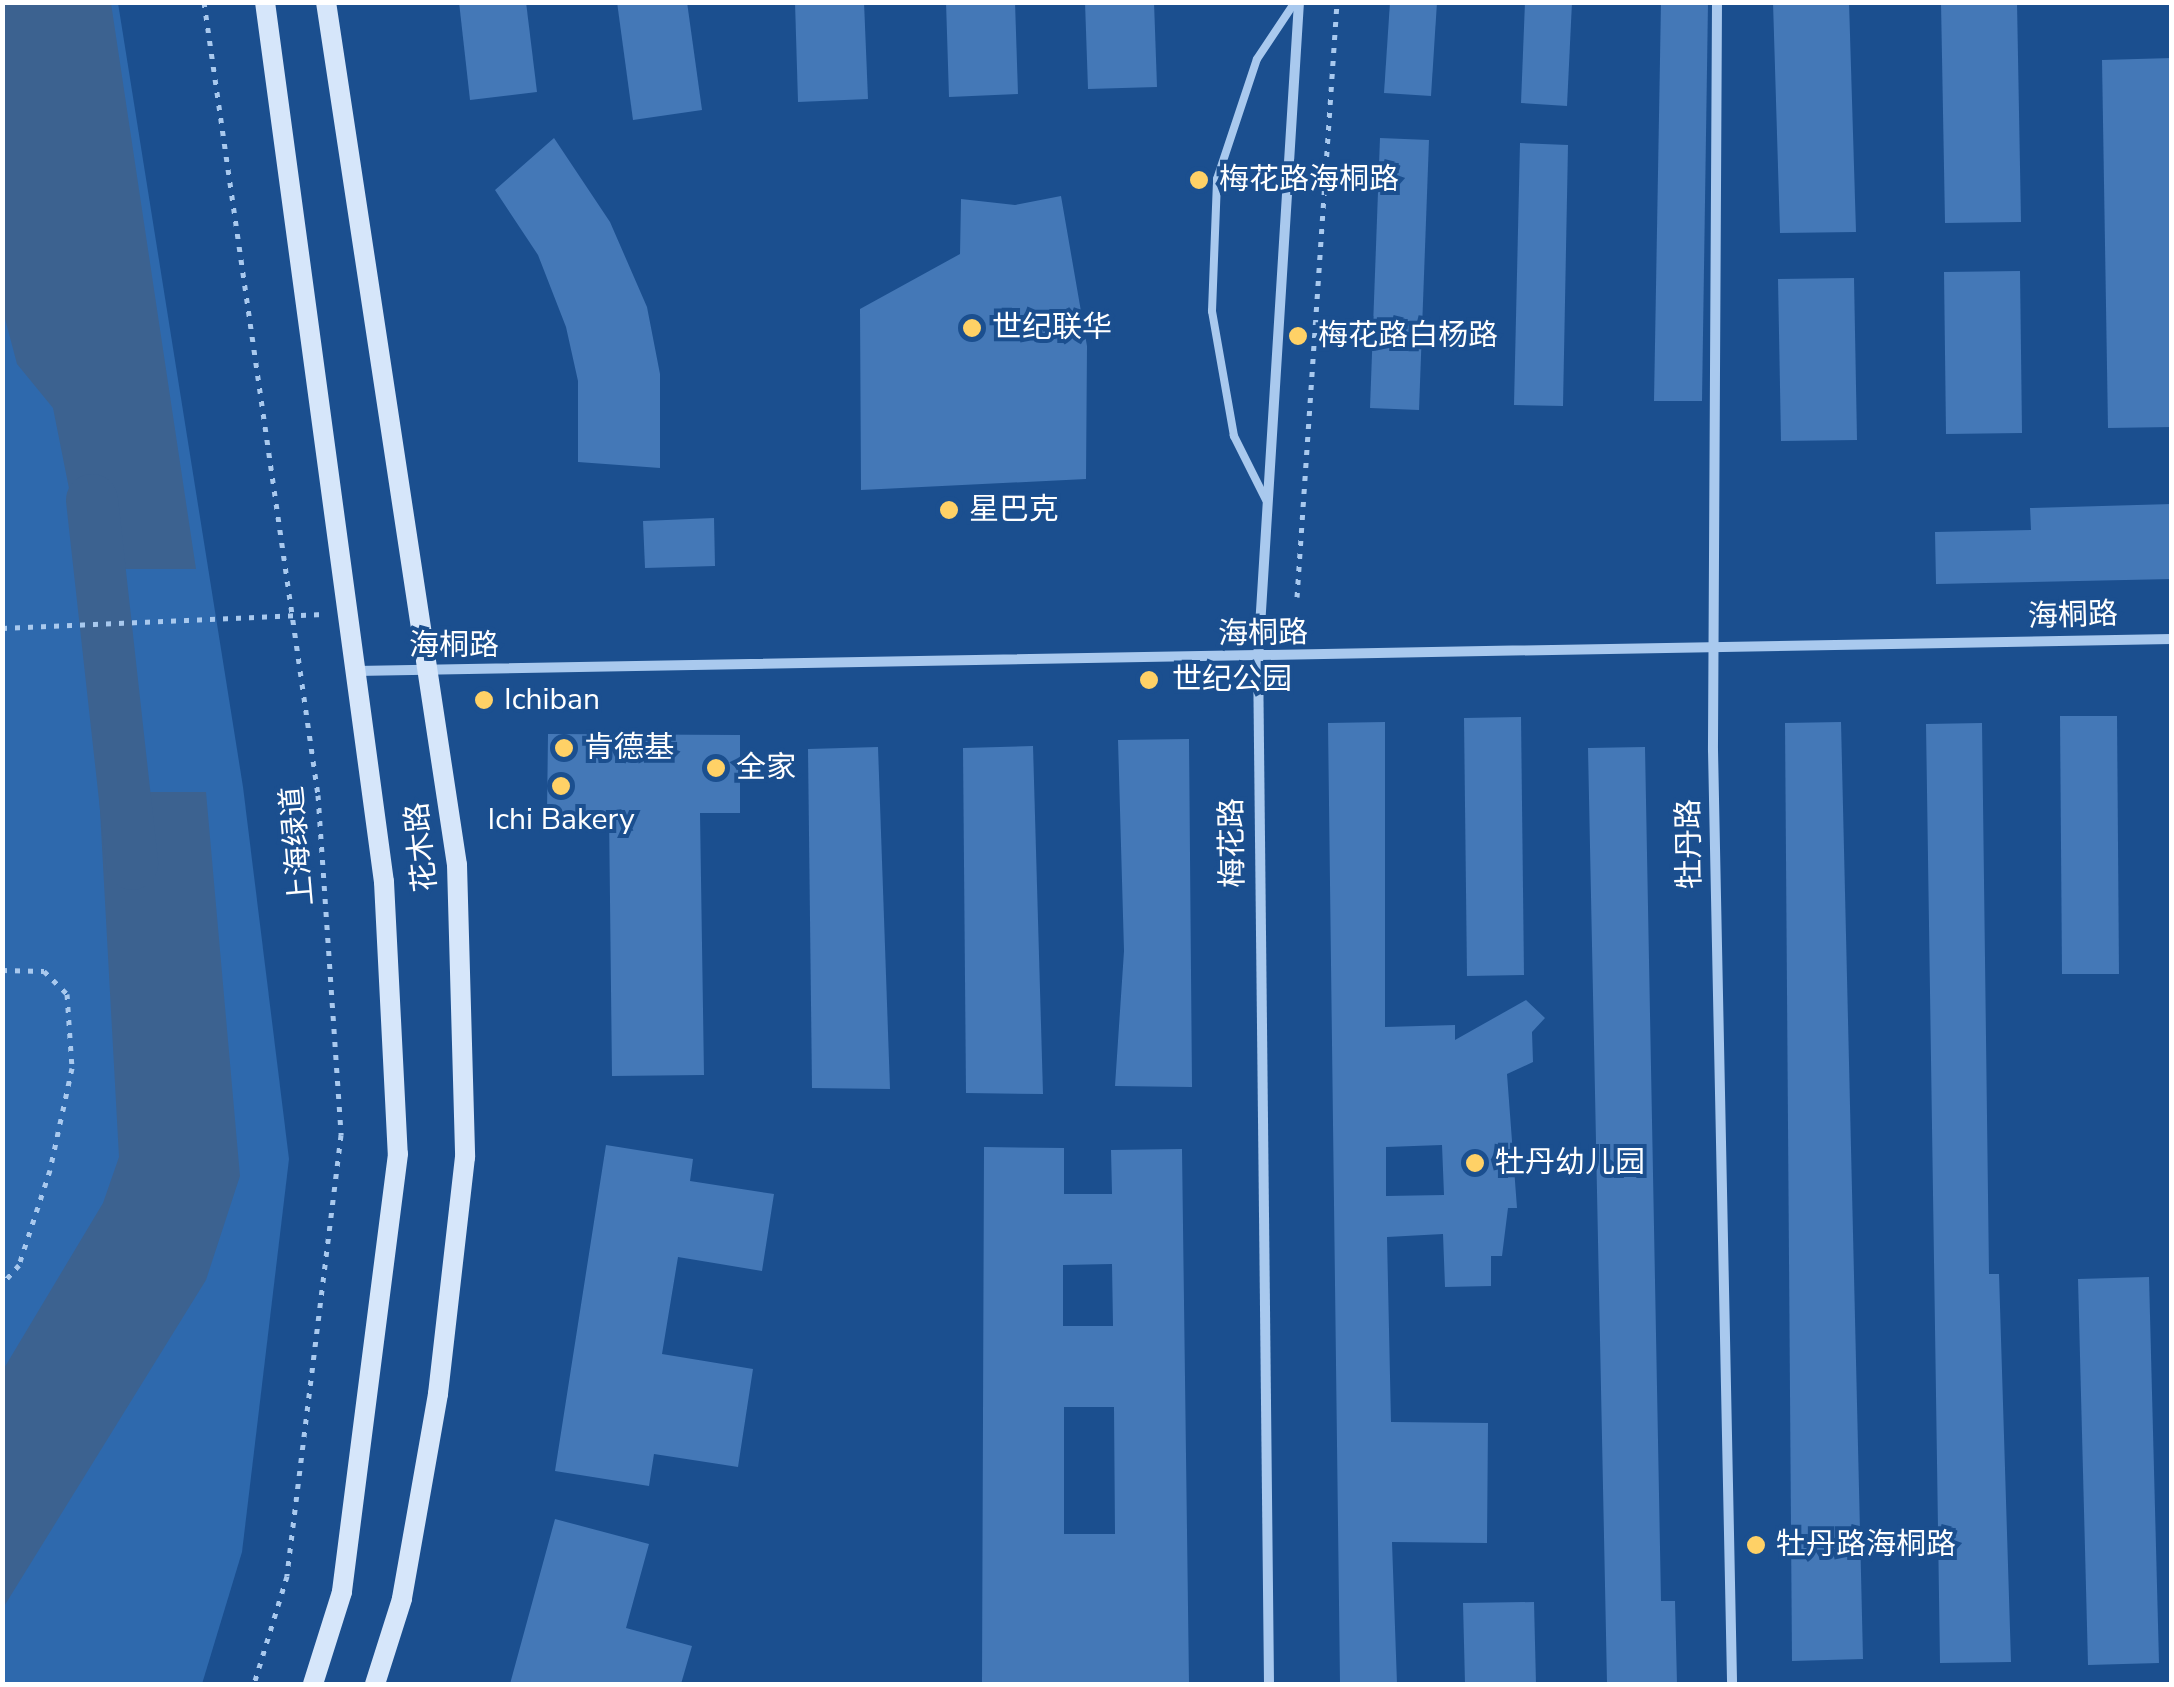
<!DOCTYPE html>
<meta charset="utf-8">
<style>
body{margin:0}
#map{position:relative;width:2174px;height:1687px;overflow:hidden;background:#1b4f8f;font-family:"Nunito Sans","Noto Sans SC",sans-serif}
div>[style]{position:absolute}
.green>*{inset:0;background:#2e69ad}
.water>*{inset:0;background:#3c6290}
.river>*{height:52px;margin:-26px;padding:0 26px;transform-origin:26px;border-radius:26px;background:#3c6290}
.building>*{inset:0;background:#4478b7}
.path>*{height:5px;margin-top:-2.5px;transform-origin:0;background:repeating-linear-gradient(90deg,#a9c9ee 0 5px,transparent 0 13px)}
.service>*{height:8px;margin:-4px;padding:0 4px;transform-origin:4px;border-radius:4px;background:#a9c9ee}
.minor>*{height:10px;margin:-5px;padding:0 5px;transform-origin:5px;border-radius:5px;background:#a9c9ee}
.secondary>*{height:20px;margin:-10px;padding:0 10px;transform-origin:10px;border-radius:10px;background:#d6e6fa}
.dots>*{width:28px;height:28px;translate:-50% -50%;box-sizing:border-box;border:5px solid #1b4f8f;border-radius:50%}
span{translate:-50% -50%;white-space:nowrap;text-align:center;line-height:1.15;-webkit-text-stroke:8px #1b4f8f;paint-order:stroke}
.poi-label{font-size:30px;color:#fff}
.left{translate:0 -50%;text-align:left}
.street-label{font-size:30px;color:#fff}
.frame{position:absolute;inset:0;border:5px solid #fff;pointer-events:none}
</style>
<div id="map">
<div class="green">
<div style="clip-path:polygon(3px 3px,118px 3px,243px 787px,289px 1159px,242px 1552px,202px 1684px,3px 1684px)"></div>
</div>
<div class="water">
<div style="clip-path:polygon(2px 3px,111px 3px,196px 569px,85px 569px,53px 408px,17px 364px,3px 311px)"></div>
<div style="clip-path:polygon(99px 792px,206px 792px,240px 1176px,206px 1280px,3px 1608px,3px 1370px,103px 1203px,119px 1157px)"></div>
</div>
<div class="river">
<div style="left:92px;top:500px;width:366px;rotate:83.7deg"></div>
</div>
<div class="building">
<div style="clip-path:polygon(459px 2px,526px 2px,537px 92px,470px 100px)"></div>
<div style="clip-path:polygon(617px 2px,687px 2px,702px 110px,633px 120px)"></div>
<div style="clip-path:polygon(795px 2px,864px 2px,868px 99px,798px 102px)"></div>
<div style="clip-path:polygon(946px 2px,1015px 2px,1018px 94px,949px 97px)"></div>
<div style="clip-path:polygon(1085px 2px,1154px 2px,1157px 87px,1088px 89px)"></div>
<div style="clip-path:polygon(1390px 2px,1437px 2px,1431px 96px,1384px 93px)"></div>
<div style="clip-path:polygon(1525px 2px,1572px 2px,1567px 106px,1521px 103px)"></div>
<div style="clip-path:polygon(1661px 2px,1708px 2px,1702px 401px,1654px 401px)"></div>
<div style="clip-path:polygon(1773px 2px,1849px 2px,1856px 232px,1780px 233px)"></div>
<div style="clip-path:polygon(1941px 2px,2017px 2px,2021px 222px,1945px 223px)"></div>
<div style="clip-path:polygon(2172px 58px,2172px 427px,2108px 428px,2102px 60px)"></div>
<div style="clip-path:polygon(554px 138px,610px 222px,647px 307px,660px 374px,660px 468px,578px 462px,578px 381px,566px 327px,538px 255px,495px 190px)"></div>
<div style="clip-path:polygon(1380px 138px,1429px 140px,1419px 410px,1370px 408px)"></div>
<div style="clip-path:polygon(1520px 143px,1568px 145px,1563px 406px,1514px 405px)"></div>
<div style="clip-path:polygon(1061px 196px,1087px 346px,1086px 479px,861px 490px,860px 309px,960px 254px,961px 199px,1015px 205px)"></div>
<div style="clip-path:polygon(2020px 271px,2022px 433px,1946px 434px,1944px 272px)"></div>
<div style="clip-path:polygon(1854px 278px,1857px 440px,1781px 441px,1778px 279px)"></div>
<div style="clip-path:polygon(2172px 504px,2172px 579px,1936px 584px,1935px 532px,2031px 530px,2030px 508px)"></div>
<div style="clip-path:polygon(714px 518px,715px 566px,645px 568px,643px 521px)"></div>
<div style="clip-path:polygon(2060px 716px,2117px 716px,2119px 974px,2062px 974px)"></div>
<div style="clip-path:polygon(1521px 717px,1524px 975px,1467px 976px,1464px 718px)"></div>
<div style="clip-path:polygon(evenodd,1385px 722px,1385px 1027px,1455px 1025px,1455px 1040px,1526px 1000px,1545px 1018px,1532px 1032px,1533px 1062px,1507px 1074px,1517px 1208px,1508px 1208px,1502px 1256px,1491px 1256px,1491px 1286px,1445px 1287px,1443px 1234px,1387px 1237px,1391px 1422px,1488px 1423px,1487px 1543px,1392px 1542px,1397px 1684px,1340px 1684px,1328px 723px,1385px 722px,1442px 1145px,1444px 1195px,1386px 1196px,1386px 1147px,1442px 1145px)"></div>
<div style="clip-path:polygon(1841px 722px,1863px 1659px,1792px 1661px,1785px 723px)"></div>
<div style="clip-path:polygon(1982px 723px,1989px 1274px,1999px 1274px,2011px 1662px,1940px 1663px,1926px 724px)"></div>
<div style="clip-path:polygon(548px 734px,740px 735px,740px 813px,700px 813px,704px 1075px,612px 1076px,609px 812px,547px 812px)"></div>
<div style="clip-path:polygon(1189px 739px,1192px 1087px,1115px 1086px,1124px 951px,1118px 740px)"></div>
<div style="clip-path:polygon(1033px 746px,1043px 1094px,966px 1093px,963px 748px)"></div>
<div style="clip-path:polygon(878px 747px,890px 1089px,812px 1088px,808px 749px)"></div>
<div style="clip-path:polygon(1645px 747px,1661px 1601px,1675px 1601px,1677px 1684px,1607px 1684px,1588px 748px)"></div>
<div style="clip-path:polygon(606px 1145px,693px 1159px,690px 1181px,774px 1194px,762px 1271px,678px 1257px,662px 1354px,753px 1369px,738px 1467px,654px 1454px,649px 1486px,555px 1471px)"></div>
<div style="clip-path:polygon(evenodd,984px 1147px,1064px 1148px,1064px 1194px,1112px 1194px,1111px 1150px,1182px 1149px,1189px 1684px,982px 1684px,984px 1147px,1112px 1264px,1113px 1326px,1063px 1326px,1063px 1265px,1112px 1264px,984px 1147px,1064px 1407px,1114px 1407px,1115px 1534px,1064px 1534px,1064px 1407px)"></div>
<div style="clip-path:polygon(2149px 1277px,2159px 1663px,2088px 1665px,2078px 1279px)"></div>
<div style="clip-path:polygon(555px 1519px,649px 1544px,626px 1628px,692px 1646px,681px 1684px,510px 1684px)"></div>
<div style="clip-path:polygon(1534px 1602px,1536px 1684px,1465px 1684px,1463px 1603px)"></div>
</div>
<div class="path">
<div style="left:204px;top:2px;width:801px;rotate:81.82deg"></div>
<div style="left:318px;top:795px;width:341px;rotate:86.1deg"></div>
<div style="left:341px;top:1135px;width:444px;rotate:97deg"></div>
<div style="left:287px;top:1576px;width:113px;rotate:107deg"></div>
<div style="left:1297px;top:597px;width:596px;rotate:-86.15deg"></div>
<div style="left:2px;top:628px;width:322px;rotate:-2.5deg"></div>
<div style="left:2px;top:970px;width:42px;rotate:1.4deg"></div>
<div style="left:44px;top:971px;width:33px;rotate:45deg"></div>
<div style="left:67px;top:994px;width:74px;rotate:86.1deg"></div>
<div style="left:72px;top:1068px;width:104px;rotate:102.2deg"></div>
<div style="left:50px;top:1170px;width:100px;rotate:108.1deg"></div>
<div style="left:19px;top:1265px;width:25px;rotate:132deg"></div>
</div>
<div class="service">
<div style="left:1266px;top:500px;width:72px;rotate:-116.6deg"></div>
<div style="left:1234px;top:436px;width:127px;rotate:-100deg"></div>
<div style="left:1212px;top:311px;width:132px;rotate:-87.8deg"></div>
<div style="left:1217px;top:179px;width:126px;rotate:-71.6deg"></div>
<div style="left:1257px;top:59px;width:69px;rotate:-56.3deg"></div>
</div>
<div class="minor">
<div style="left:1717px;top:2px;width:748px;rotate:90.31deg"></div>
<div style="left:1713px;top:750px;width:934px;rotate:88.83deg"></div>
<div style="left:356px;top:671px;width:1816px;rotate:-1.01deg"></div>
<div style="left:1269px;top:1684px;width:1025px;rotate:-90.61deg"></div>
<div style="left:1258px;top:659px;width:658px;rotate:-86.43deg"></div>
</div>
<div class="secondary">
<div style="left:265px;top:2px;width:888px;rotate:82.3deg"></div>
<div style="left:384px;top:882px;width:272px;rotate:87.1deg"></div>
<div style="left:398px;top:1154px;width:442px;rotate:97.3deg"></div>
<div style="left:342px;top:1592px;width:96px;rotate:107.5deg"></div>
<div style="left:326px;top:2px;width:873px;rotate:81.37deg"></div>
<div style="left:457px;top:865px;width:292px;rotate:88.4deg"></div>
<div style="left:465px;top:1157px;width:239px;rotate:96.5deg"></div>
<div style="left:438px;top:1394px;width:208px;rotate:100deg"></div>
<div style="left:402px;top:1599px;width:89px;rotate:107.6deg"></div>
</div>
<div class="dots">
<div style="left:1199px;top:180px;background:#ffd166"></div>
<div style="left:972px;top:328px;background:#ffd166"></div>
<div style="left:1298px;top:336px;background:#ffd166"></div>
<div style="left:949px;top:510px;background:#ffd166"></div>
<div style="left:1149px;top:680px;background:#ffd166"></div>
<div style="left:484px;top:700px;background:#ffd166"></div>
<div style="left:564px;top:748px;background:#ffd166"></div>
<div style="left:716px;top:768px;background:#ffd166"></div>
<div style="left:561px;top:786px;background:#ffd166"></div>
<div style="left:1475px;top:1163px;background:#ffd166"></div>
<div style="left:1756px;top:1545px;background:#ffd166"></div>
</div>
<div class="poi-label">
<span class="left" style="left:1219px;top:180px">梅花路海桐路</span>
<span class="left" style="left:992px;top:328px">世纪联华</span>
<span class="left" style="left:1318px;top:336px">梅花路白杨路</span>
<span class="left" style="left:969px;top:510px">星巴克</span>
<span class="left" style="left:1172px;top:680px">世纪公园</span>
<span class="left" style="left:504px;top:700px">Ichiban</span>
<span class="left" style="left:584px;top:748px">肯德基</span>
<span class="left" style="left:736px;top:768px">全家</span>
<span style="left:561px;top:820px">Ichi Bakery</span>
<span class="left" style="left:1495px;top:1163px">牡丹幼儿园</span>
<span class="left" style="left:1776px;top:1545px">牡丹路海桐路</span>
</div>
<div class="street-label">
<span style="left:2073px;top:616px;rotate:-2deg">海桐路</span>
<span style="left:1263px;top:634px;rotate:-1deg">海桐路</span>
<span style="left:454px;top:646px">海桐路</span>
<span style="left:1233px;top:843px;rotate:-91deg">梅花路</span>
<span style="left:1690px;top:844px;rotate:-91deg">牡丹路</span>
<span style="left:298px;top:846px;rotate:-95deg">上海绿道</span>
<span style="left:422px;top:847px;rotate:-96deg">花木路</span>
</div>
<div class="frame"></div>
</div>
